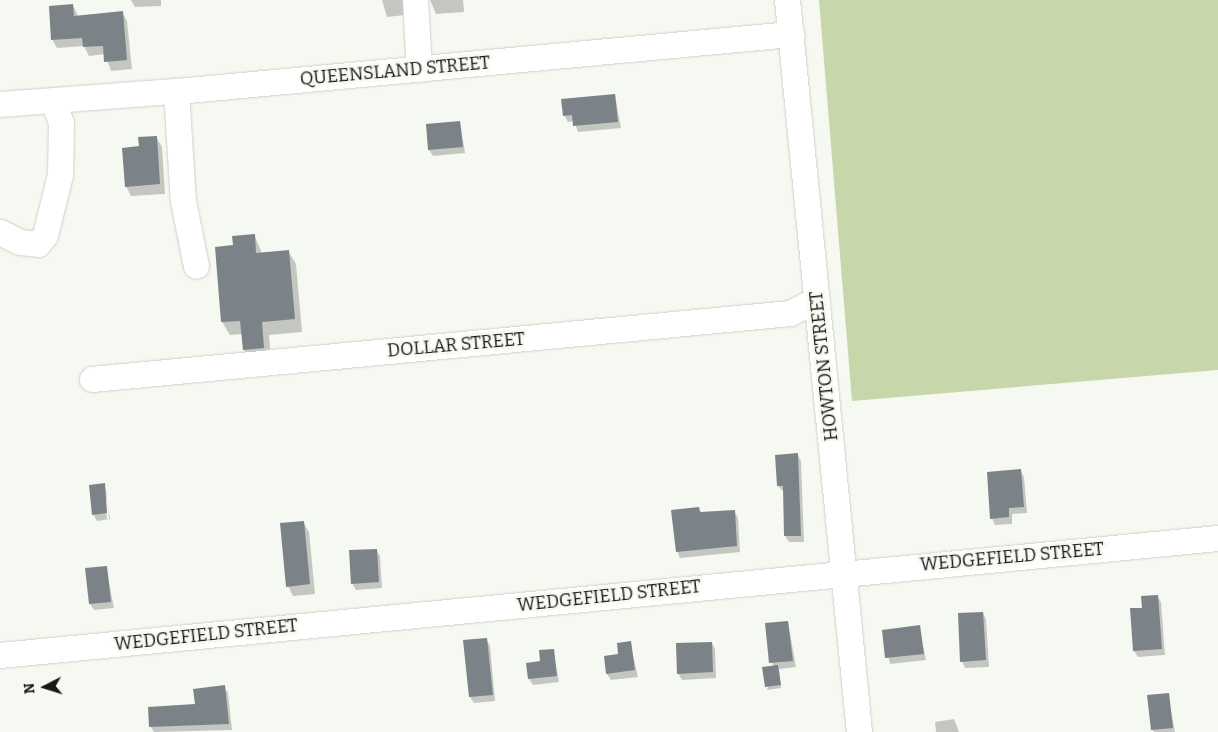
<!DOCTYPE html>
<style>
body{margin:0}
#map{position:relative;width:1218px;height:732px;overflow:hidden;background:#f6f9f1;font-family:Bitter,serif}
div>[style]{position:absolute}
.green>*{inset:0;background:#c8d7aa}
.shadow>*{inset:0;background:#0003}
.building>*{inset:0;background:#7b8288}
.roads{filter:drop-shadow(0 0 1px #ced1c8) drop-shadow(0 0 1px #ced1c8)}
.minor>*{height:25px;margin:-12.5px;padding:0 12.5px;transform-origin:12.5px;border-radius:12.5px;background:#fff}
span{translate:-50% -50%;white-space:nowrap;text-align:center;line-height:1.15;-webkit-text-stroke:4.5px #f6f9f1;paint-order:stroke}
.street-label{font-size:18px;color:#181916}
.north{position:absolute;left:20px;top:662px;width:50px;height:50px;-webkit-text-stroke:4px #f6f9f1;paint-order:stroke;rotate:265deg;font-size:14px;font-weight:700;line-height:20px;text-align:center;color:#181916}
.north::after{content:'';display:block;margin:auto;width:18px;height:22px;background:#181916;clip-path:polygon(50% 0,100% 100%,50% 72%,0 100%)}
</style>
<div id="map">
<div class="green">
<div style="clip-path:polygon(819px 0,1218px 0,1218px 370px,852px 401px)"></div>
</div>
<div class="shadow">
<div style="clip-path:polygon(131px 0,161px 0,161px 6px,135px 7px)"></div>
<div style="clip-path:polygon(382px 0,409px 0,405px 15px,387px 17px)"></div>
<div style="clip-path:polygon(430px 0,463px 0,464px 12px,436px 14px)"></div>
<div style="clip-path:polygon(73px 5px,78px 16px,122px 12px,127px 21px,132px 69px,111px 71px,105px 54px,89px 56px,84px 46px,57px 48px,52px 39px)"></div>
<div style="clip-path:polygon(615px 95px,621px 128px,578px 132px,574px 121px,568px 122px,564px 115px)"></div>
<div style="clip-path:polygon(460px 122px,465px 153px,433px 156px,429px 150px)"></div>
<div style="clip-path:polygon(156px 137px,162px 147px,165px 194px,131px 196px,126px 186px,140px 148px)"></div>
<div style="clip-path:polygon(254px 235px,262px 253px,288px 251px,296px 264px,302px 332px,269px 335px,271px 361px,251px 363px,244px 350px,242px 334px,230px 335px,222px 322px,216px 248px,234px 246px)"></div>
<div style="clip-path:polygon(797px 454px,801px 461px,804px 542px,789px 542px,785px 536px,784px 492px,778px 486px,776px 456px)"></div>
<div style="clip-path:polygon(1020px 470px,1024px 477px,1027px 513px,1012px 514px,1012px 524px,995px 525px,992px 518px)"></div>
<div style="clip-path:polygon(evenodd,104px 485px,110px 519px,97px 521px,93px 514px,104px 485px,104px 490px,106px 490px,109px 519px,107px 519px,104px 490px)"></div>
<div style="clip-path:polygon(699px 508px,702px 514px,734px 511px,738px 518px,740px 552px,680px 558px,677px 551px)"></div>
<div style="clip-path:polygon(303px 522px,309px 532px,315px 594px,293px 596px,288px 586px)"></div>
<div style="clip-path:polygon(376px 550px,380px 556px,382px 588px,356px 590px,352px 583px)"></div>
<div style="clip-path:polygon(106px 567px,114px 608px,94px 610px,90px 604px)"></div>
<div style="clip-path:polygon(1157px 596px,1161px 602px,1165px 655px,1138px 657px,1134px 651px,1143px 609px)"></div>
<div style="clip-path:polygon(983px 613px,986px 619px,989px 667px,965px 668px,962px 661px)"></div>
<div style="clip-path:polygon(788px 622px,796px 667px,779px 669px,781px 688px,767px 690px,773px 667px,766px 624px)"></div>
<div style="clip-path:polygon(919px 627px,926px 660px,890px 664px,883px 631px)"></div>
<div style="clip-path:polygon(486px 639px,490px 646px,495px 701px,474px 703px,470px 697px)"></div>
<div style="clip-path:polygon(630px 643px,638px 677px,611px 680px,607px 674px)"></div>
<div style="clip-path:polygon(712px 643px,715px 649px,716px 678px,682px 680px,678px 673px)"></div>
<div style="clip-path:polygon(553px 650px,559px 682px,533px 685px,529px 679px)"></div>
<div style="clip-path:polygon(224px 687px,228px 693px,232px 730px,154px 732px,151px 727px,196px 705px)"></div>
<div style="clip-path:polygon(1168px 695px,1175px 732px,1154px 732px,1152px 729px)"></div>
<div style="clip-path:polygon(954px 719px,959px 732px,936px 732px,935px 722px)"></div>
</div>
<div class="building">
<div style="clip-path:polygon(73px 4px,74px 16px,123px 11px,127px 60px,104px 62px,103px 46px,83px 47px,82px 38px,51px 40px,49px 6px)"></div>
<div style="clip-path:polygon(615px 94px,618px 122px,573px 126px,572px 115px,563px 116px,561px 99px)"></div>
<div style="clip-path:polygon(460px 121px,463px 147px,428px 150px,426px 124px)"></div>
<div style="clip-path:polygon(157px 136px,160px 184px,125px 187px,122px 148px,139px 146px,138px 137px)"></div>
<div style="clip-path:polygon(255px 234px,256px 253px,289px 250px,295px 319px,262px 322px,264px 348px,243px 350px,240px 321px,221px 322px,215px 247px,233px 245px,232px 236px)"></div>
<div style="clip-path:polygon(798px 453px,801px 536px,784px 536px,783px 486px,777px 486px,775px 455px)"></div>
<div style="clip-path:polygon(1021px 469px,1024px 507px,1009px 508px,1009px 517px,990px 519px,987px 472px)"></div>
<div style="clip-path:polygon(105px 483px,107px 513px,92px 515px,89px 485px)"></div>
<div style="clip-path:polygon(699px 507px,700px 512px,735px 510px,737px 546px,676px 552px,671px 510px)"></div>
<div style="clip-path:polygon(304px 521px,310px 584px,286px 587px,280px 523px)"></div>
<div style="clip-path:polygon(377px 549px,379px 582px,351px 584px,349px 550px)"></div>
<div style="clip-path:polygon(107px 566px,111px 602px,89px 604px,85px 568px)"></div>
<div style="clip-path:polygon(1158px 595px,1162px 649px,1133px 651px,1130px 608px,1142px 608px,1141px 596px)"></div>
<div style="clip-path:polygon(983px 612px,986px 660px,960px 662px,958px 613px)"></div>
<div style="clip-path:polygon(788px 621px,793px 661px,769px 663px,765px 623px)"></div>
<div style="clip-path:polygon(920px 625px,924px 654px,885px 658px,882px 630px)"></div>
<div style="clip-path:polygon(487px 638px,493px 695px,469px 697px,463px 640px)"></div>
<div style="clip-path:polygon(631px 641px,635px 670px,606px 674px,604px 656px,618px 654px,617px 643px)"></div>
<div style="clip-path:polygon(712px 642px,713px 672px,677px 674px,676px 643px)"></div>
<div style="clip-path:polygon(554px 649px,557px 676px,528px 679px,526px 663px,540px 661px,539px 650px)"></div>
<div style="clip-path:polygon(778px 665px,781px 685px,765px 687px,762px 667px)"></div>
<div style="clip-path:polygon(225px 685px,229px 724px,149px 727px,148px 707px,195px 704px,193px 689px)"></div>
<div style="clip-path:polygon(1169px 693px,1173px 728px,1151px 730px,1147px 695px)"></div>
</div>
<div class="roads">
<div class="minor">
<div style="left:415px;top:0;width:69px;rotate:86.7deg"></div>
<div style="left:787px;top:0;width:736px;rotate:84.38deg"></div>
<div style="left:176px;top:91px;width:110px;rotate:86.4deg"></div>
<div style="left:183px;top:201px;width:66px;rotate:78.7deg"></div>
<div style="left:0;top:104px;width:189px;rotate:-4.3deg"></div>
<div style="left:188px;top:90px;width:606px;rotate:-5.31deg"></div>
<div style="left:0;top:232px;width:22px;rotate:27deg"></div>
<div style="left:20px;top:242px;width:18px;rotate:6deg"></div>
<div style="left:38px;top:244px;width:11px;rotate:-52deg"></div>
<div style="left:45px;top:235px;width:62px;rotate:-76deg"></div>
<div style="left:60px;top:175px;width:52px;rotate:-88.9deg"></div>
<div style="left:61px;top:123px;width:24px;rotate:-109deg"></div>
<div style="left:92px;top:379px;width:701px;rotate:-5.4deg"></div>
<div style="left:790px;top:313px;width:30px;rotate:-27deg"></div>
<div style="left:0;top:655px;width:1224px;rotate:-5.49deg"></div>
</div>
</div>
<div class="street-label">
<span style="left:395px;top:71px;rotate:-5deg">QUEENSLAND STREET</span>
<span style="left:456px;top:345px;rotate:-5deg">DOLLAR STREET</span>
<span style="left:824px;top:366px;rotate:-96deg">HOWTON STREET</span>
<span style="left:1012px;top:557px;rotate:-5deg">WEDGEFIELD STREET</span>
<span style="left:609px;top:596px;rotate:-6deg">WEDGEFIELD STREET</span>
<span style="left:206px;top:635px;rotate:-6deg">WEDGEFIELD STREET</span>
</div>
<div class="north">N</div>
</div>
